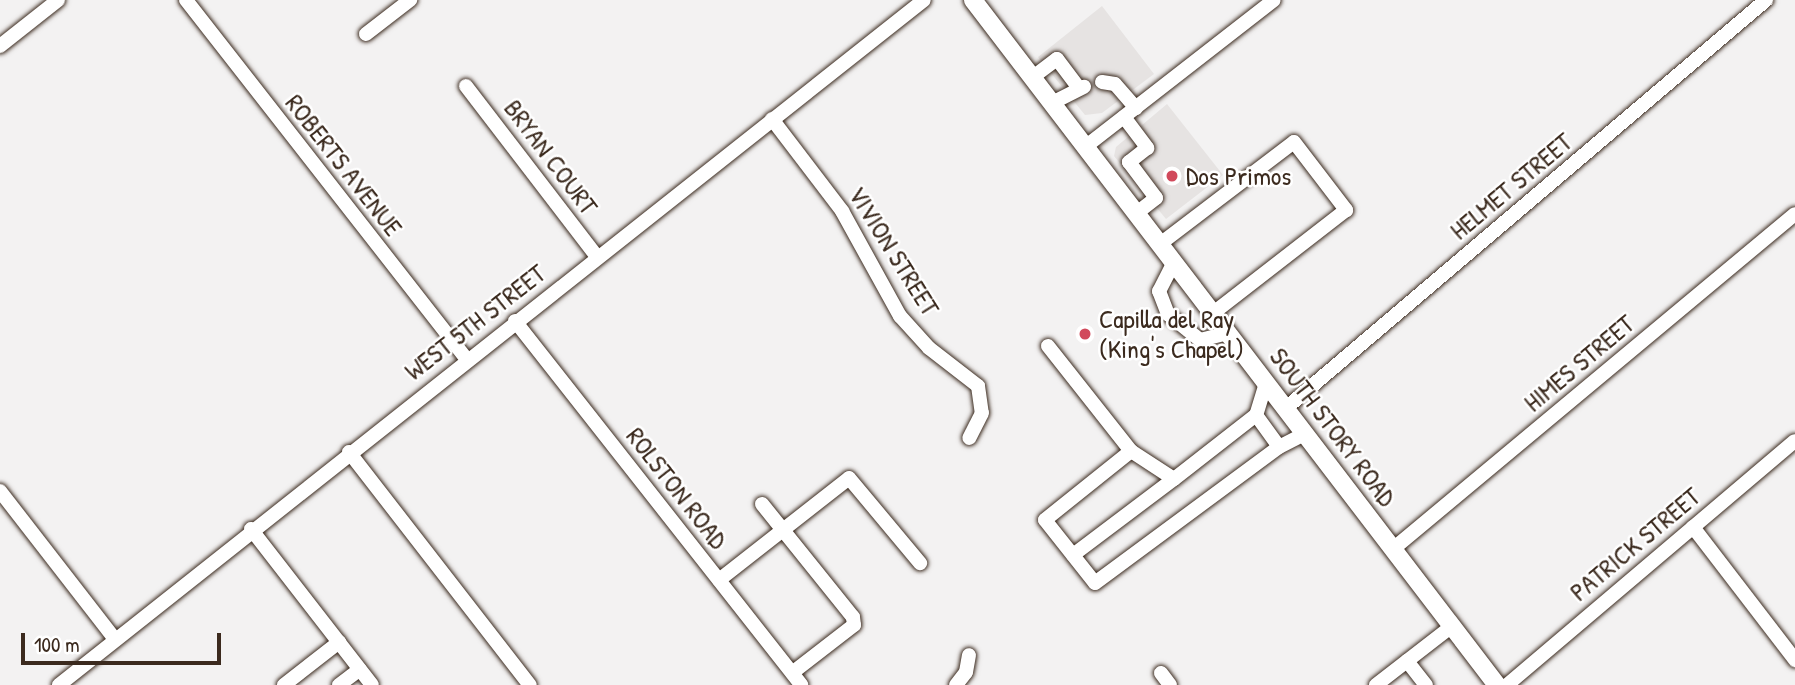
<!DOCTYPE html>
<style>
body{margin:0}
#map{position:relative;width:1795px;height:685px;overflow:hidden;background:#f3f2f2;font-family:"Patrick Hand",sans-serif}
div>[style]{position:absolute}
.built>*{inset:0;background:#e6e3e2}
.roads{filter:drop-shadow(0 0 2px #3b2a1e) drop-shadow(0 0 2px #3b2a1e)}
.minor>*{height:14px;margin:-7px;padding:0 7px;transform-origin:7px;border-radius:7px;background:#fff}
.major>*{height:18px;margin:-9px;padding:0 9px;transform-origin:9px;border-radius:9px;background:#fff}
.dots>*{width:19px;height:19px;translate:-50% -50%;box-sizing:border-box;border:4px solid #fff;border-radius:50%}
span{translate:-50% -50%;white-space:nowrap;text-align:center;line-height:1.15;-webkit-text-stroke:5px #fff;paint-order:stroke}
.street-label{font-size:26px;color:#3b2a1e}
.poi-label{font-size:26px;color:#3b2a1e}
.left{translate:0 -50%;text-align:left}
.scale{position:absolute;left:21px;top:633px;width:200px;height:32px;box-sizing:border-box;border:4px solid #3b2a1e;border-top:0;padding-left:9px;font-size:21px;line-height:24px;white-space:nowrap;color:#3b2a1e;-webkit-text-stroke:5px #fff;paint-order:stroke}
</style>
<div id="map">
<div class="built">
<div style="clip-path:polygon(1102px 6px,1154px 74px,1102px 113px,1085px 115px,1038px 57px)"></div>
<div style="clip-path:polygon(1167px 104px,1223px 175px,1166px 219px,1114px 156px,1116px 147px)"></div>
</div>
<div class="roads">
<div class="minor">
<div style="left:186px;top:0;width:455px;rotate:52deg"></div>
<div style="left:366px;top:34px;width:56px;rotate:-37.7deg"></div>
<div style="left:0;top:46px;width:74px;rotate:-38.4deg"></div>
<div style="left:1033px;top:77px;width:30px;rotate:-37deg"></div>
<div style="left:1057px;top:59px;width:36px;rotate:53deg"></div>
<div style="left:1102px;top:82px;width:13px;rotate:9deg"></div>
<div style="left:1115px;top:84px;width:32px;rotate:49deg"></div>
<div style="left:466px;top:86px;width:215px;rotate:52.5deg"></div>
<div style="left:1052px;top:103px;width:36px;rotate:-27deg"></div>
<div style="left:1124px;top:117px;width:39px;rotate:53deg"></div>
<div style="left:1147px;top:148px;width:23px;rotate:142deg"></div>
<div style="left:1129px;top:162px;width:45px;rotate:53.1deg"></div>
<div style="left:1156px;top:198px;width:24px;rotate:142deg"></div>
<div style="left:772px;top:119px;width:116px;rotate:52.7deg"></div>
<div style="left:842px;top:211px;width:120px;rotate:61.1deg"></div>
<div style="left:900px;top:316px;width:43px;rotate:47.8deg"></div>
<div style="left:929px;top:348px;width:62px;rotate:37.8deg"></div>
<div style="left:978px;top:386px;width:27px;rotate:82deg"></div>
<div style="left:982px;top:413px;width:28px;rotate:117deg"></div>
<div style="left:1085px;top:147px;width:239px;rotate:-37.9deg"></div>
<div style="left:1160px;top:244px;width:168px;rotate:-37.3deg"></div>
<div style="left:1294px;top:142px;width:86px;rotate:52.6deg"></div>
<div style="left:1346px;top:210px;width:168px;rotate:142.2deg"></div>
<div style="left:1174px;top:262px;width:33px;rotate:117deg"></div>
<div style="left:1159px;top:291px;width:25px;rotate:69deg"></div>
<div style="left:1168px;top:314px;width:41px;rotate:39.1deg"></div>
<div style="left:1200px;top:340px;width:29px;rotate:-14deg"></div>
<div style="left:515px;top:321px;width:463px;rotate:51.8deg"></div>
<div style="left:1048px;top:346px;width:134px;rotate:51.7deg"></div>
<div style="left:1131px;top:451px;width:110px;rotate:141.3deg"></div>
<div style="left:1045px;top:520px;width:80px;rotate:51.6deg"></div>
<div style="left:1095px;top:583px;width:229px;rotate:-36.5deg"></div>
<div style="left:1266px;top:383px;width:34px;rotate:107deg"></div>
<div style="left:1256px;top:415px;width:39px;rotate:54deg"></div>
<div style="left:1279px;top:447px;width:29px;rotate:-27deg"></div>
<div style="left:1286px;top:408px;width:630px;rotate:-40.36deg"></div>
<div style="left:1131px;top:451px;width:51px;rotate:33.1deg"></div>
<div style="left:1174px;top:479px;width:104px;rotate:-38deg"></div>
<div style="left:349px;top:452px;width:295px;rotate:52.2deg"></div>
<div style="left:0;top:491px;width:186px;rotate:52.2deg"></div>
<div style="left:762px;top:504px;width:145px;rotate:51.2deg"></div>
<div style="left:853px;top:617px;width:8px;rotate:83deg"></div>
<div style="left:854px;top:625px;width:78px;rotate:142.3deg"></div>
<div style="left:1693px;top:527px;width:168px;rotate:52.5deg"></div>
<div style="left:251px;top:529px;width:197px;rotate:52.2deg"></div>
<div style="left:1393px;top:549px;width:523px;rotate:-39.81deg"></div>
<div style="left:1073px;top:555px;width:126px;rotate:-37deg"></div>
<div style="left:719px;top:580px;width:165px;rotate:-38.1deg"></div>
<div style="left:849px;top:478px;width:111px;rotate:50.1deg"></div>
<div style="left:1407px;top:661px;width:31px;rotate:52deg"></div>
<div style="left:1161px;top:673px;width:15px;rotate:53deg"></div>
<div style="left:59px;top:685px;width:1103px;rotate:-38.38deg"></div>
<div style="left:284px;top:685px;width:70px;rotate:-38deg"></div>
<div style="left:339px;top:685px;width:26px;rotate:-37deg"></div>
<div style="left:956px;top:685px;width:16px;rotate:-52deg"></div>
<div style="left:966px;top:672px;width:17px;rotate:-80deg"></div>
<div style="left:1376px;top:685px;width:96px;rotate:-37.8deg"></div>
<div style="left:1507px;top:685px;width:377px;rotate:-40.3deg"></div>
</div>
<div class="major">
<div style="left:973px;top:0;width:862px;rotate:52.59deg"></div>
</div>
</div>
<div class="dots">
<div style="left:1172px;top:176px;background:#d1495b"></div>
<div style="left:1085px;top:334px;background:#d1495b"></div>
</div>
<div class="street-label">
<span style="left:551px;top:157px;rotate:53deg">BRYAN COURT</span>
<span style="left:344px;top:165px;rotate:52deg">ROBERTS AVENUE</span>
<span style="left:1511px;top:186px;rotate:-40deg">HELMET STREET</span>
<span style="left:894px;top:251px;rotate:58deg">VIVION STREET</span>
<span style="left:475px;top:322px;rotate:-38deg">WEST 5TH STREET</span>
<span style="left:1579px;top:363px;rotate:-40deg">HIMES STREET</span>
<span style="left:1333px;top:427px;rotate:53deg">SOUTH STORY ROAD</span>
<span style="left:677px;top:488px;rotate:52deg">ROLSTON ROAD</span>
<span style="left:1635px;top:544px;rotate:-40deg">PATRICK STREET</span>
</div>
<div class="poi-label">
<span class="left" style="left:1186px;top:176px">Dos Primos</span>
<span class="left" style="left:1099px;top:334px">Capilla del Ray<br>(King's Chapel)</span>
</div>
<div class="scale">100 m</div>
</div>
